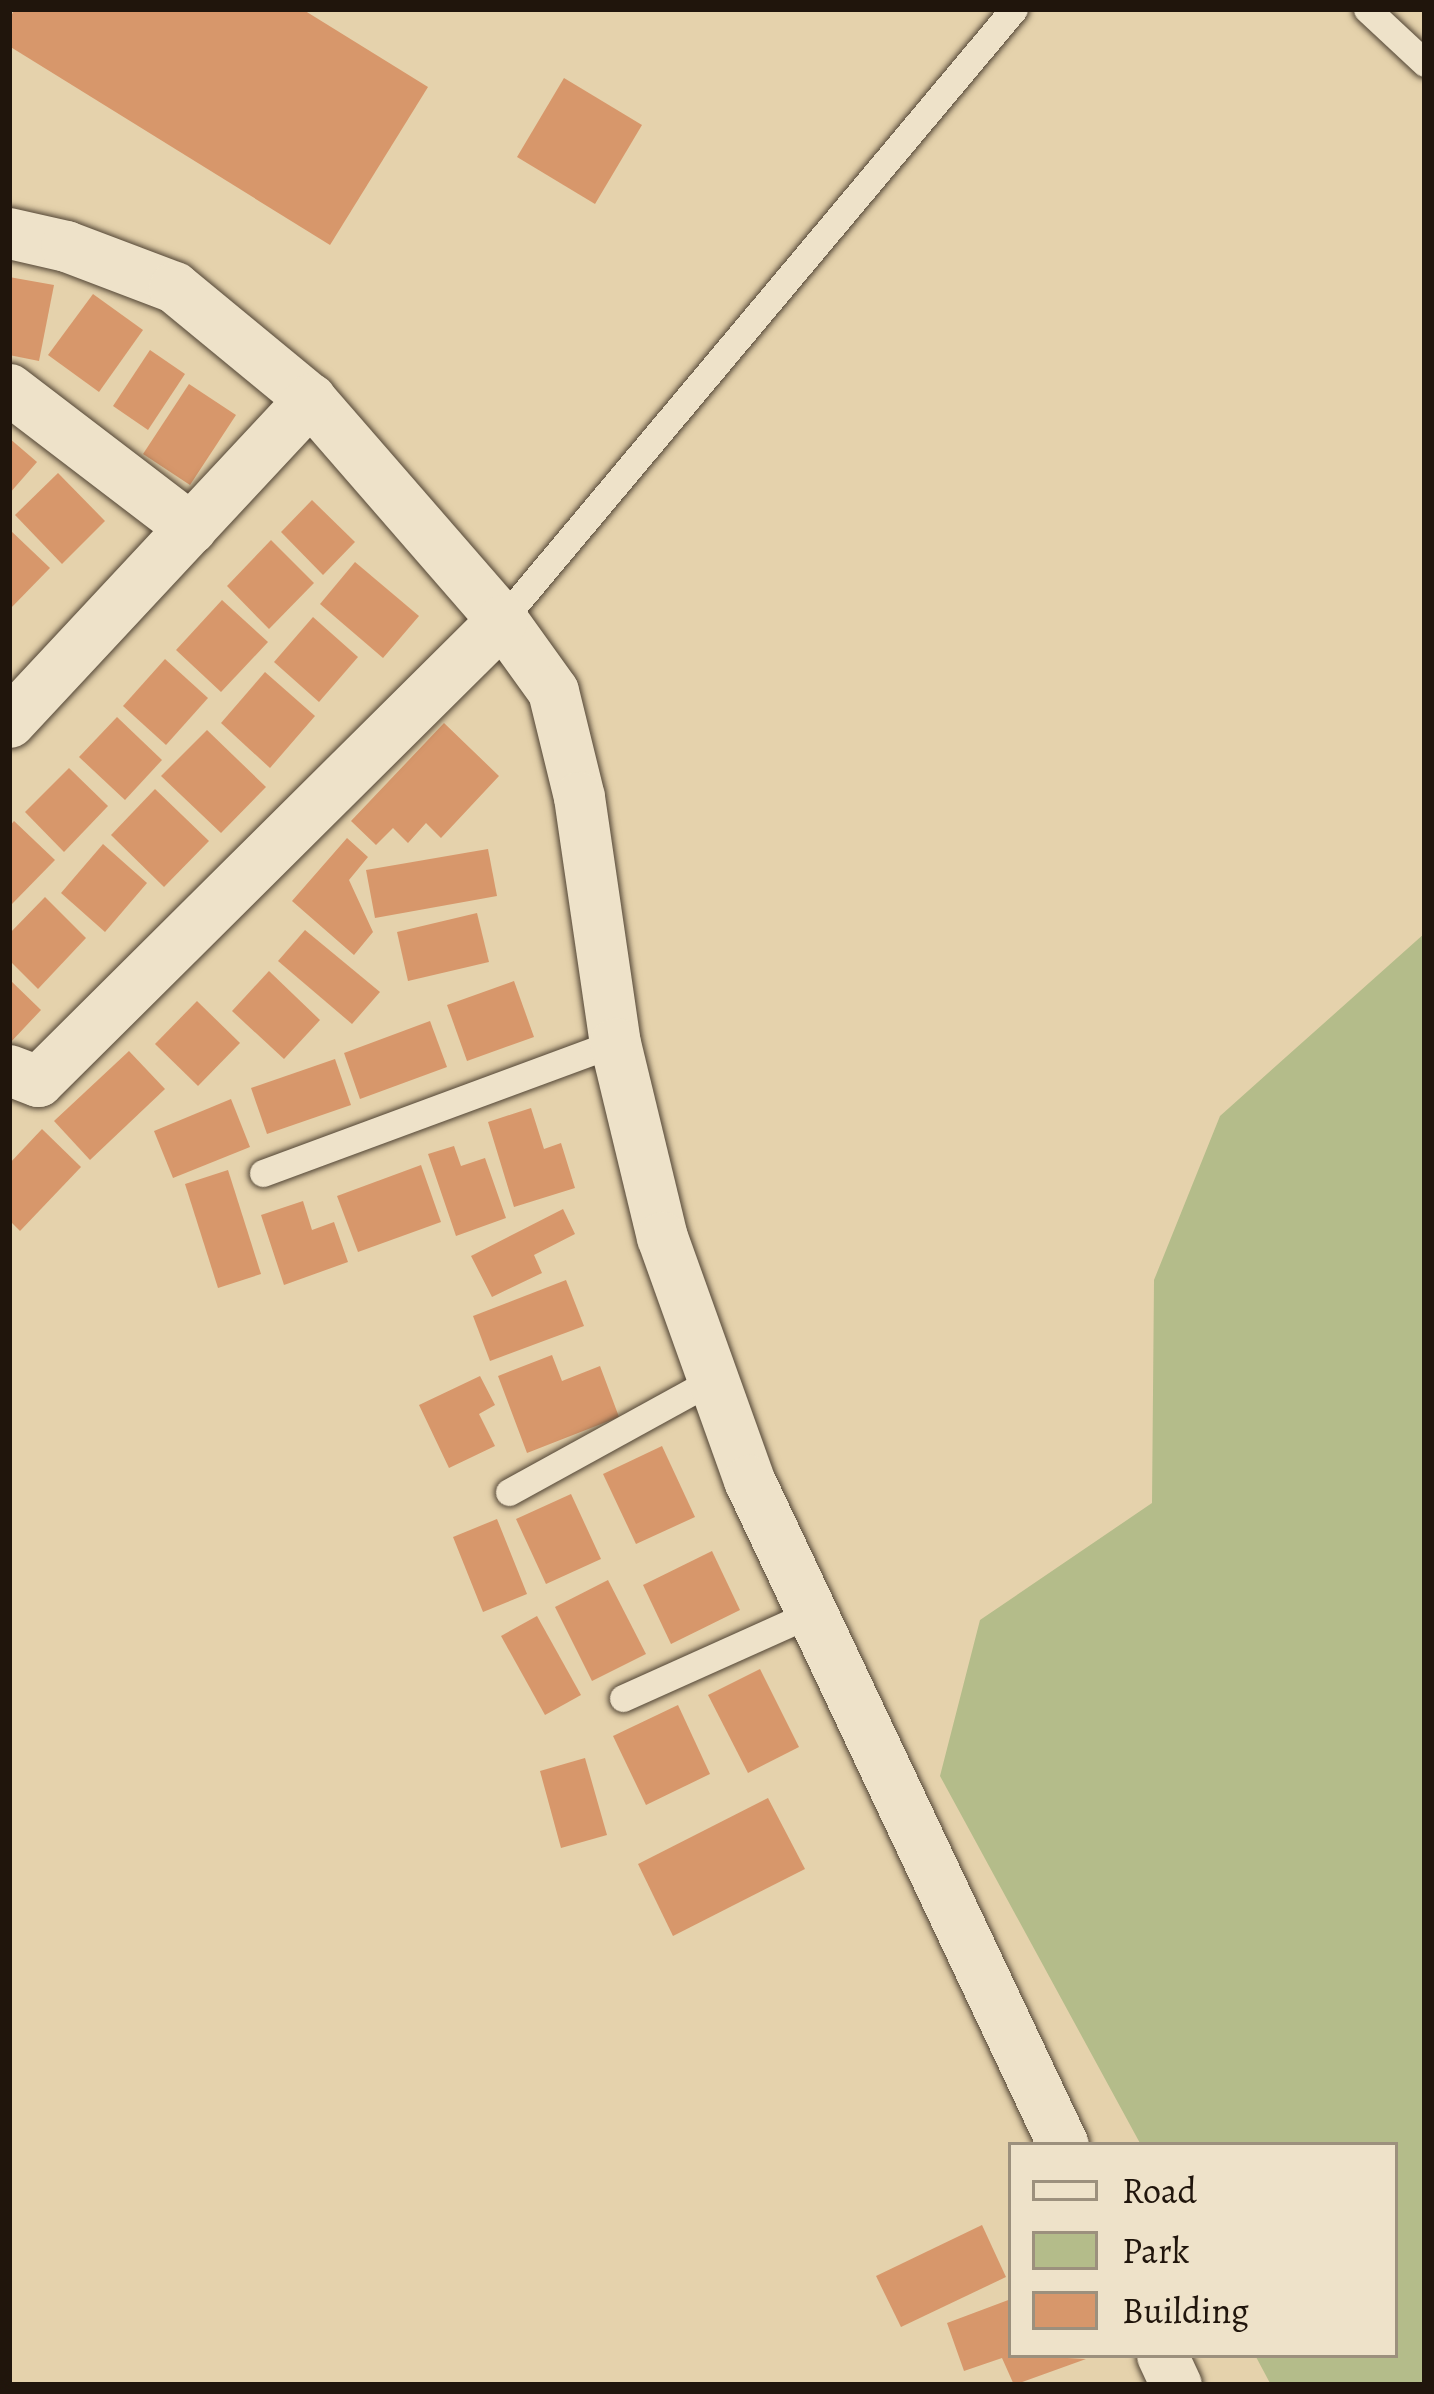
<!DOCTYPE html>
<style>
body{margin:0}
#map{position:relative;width:1434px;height:2394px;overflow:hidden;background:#e5d2ac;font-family:Alegreya,serif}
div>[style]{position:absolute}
.green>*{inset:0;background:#b4bc8a}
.building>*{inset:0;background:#d7976b}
.roads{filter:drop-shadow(0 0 3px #514434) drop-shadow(0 0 3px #514434)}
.service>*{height:27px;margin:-13.5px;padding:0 13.5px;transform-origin:13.5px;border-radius:13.5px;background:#eee2c9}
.minor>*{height:51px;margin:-25.5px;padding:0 25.5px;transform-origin:25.5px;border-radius:25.5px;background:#eee2c9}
span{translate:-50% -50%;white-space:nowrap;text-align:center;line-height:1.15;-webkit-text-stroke:10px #eee2c9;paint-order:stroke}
.frame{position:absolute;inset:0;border:12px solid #20150c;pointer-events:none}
.legend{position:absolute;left:1008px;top:2142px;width:390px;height:216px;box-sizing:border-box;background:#eee2c9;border:3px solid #9c907d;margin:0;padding:15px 21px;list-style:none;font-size:36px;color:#20150c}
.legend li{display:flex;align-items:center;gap:24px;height:60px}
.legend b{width:60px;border:3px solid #9c907d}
</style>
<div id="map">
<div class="green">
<div style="clip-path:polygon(1425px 933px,1425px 2385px,1271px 2385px,1255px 2355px,1395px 2355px,1395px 2145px,1141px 2145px,940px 1776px,980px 1620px,1152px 1503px,1154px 1280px,1220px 1116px)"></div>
</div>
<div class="building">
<div style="clip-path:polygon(15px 9px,302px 9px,428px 87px,330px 245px,9px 46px,9px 19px)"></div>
<div style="clip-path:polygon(564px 78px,642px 125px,595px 204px,517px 157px)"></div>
<div style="clip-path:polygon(9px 277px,54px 285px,39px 361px,9px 355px)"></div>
<div style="clip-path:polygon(93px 294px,143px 330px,99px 392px,48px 355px)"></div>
<div style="clip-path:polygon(150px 350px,185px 374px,148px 430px,113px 406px)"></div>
<div style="clip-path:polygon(189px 384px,236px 415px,190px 485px,143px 454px)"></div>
<div style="clip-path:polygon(9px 438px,37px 462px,9px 494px)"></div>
<div style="clip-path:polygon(58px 473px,105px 521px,62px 564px,15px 515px)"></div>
<div style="clip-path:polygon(312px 500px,355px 542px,323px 575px,281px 532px)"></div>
<div style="clip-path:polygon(9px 529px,50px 568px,9px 610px)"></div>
<div style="clip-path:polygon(271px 540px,314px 583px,269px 629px,227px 586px)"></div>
<div style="clip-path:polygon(355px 562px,419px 616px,383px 658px,320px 604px)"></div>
<div style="clip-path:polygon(222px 600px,268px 642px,221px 692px,176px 650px)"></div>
<div style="clip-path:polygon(313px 617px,358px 657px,319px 702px,274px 662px)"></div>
<div style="clip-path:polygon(165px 659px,208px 698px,166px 745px,123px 706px)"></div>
<div style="clip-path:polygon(265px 672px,315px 716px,270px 768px,221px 723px)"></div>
<div style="clip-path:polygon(117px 717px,162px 760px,125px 800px,79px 757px)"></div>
<div style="clip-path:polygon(444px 723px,499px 776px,441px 838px,426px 823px,408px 843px,393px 828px,376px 845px,351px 821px)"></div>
<div style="clip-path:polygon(207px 730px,266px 787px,221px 833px,161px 776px)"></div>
<div style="clip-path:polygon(69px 768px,108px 806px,64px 852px,25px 812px)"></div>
<div style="clip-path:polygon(155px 789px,209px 841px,164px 887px,111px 835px)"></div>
<div style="clip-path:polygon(14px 821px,55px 860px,11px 905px,9px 827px)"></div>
<div style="clip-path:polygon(347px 838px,368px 857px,349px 880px,373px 932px,354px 955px,292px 901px)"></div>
<div style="clip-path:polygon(103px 844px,147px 883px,105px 932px,61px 893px)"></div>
<div style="clip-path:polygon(488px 849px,497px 896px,375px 918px,366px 870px)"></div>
<div style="clip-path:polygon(45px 897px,86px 938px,38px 989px,9px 960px,9px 934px)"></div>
<div style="clip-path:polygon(477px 913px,489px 962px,408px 981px,397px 932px)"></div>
<div style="clip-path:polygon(305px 930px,380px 992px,352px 1024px,278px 961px)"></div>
<div style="clip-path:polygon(269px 971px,320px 1020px,284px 1059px,232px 1011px)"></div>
<div style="clip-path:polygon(9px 979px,41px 1010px,9px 1044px)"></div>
<div style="clip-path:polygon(514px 981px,534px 1037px,467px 1061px,447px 1005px)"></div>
<div style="clip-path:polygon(197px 1001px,240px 1043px,198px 1086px,155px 1044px)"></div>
<div style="clip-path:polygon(430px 1021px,447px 1067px,360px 1099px,344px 1053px)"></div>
<div style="clip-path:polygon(129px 1051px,165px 1089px,90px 1160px,54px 1121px)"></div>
<div style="clip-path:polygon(335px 1059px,351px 1105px,267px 1134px,251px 1088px)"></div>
<div style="clip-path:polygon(231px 1099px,250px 1147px,173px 1178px,154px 1131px)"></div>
<div style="clip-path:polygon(531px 1108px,544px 1149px,561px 1143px,575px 1188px,514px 1207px,488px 1122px)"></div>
<div style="clip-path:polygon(42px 1129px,81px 1167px,20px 1231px,9px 1220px,9px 1164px)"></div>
<div style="clip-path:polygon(454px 1146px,461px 1166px,485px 1158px,506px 1218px,456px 1236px,428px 1154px)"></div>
<div style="clip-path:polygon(421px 1165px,441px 1222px,358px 1252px,337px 1196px)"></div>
<div style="clip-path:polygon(228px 1170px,261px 1274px,218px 1288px,185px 1184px)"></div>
<div style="clip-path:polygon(303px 1201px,312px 1230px,334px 1222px,348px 1262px,284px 1285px,261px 1215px)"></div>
<div style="clip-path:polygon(563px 1209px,575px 1234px,534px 1255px,542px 1273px,492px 1297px,471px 1256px)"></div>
<div style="clip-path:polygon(566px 1280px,584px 1326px,490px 1361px,473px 1316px)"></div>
<div style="clip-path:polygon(552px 1355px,562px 1381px,600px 1366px,619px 1417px,527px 1453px,498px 1376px)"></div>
<div style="clip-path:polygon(480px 1376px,495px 1405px,479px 1414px,495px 1446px,449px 1468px,419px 1405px)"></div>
<div style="clip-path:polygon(662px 1446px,695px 1517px,636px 1544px,603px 1474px)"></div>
<div style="clip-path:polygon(571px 1494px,601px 1559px,546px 1584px,516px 1519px)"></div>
<div style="clip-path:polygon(497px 1519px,527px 1594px,483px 1612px,453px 1537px)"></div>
<div style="clip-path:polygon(712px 1551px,740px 1610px,671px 1644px,643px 1585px)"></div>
<div style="clip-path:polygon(608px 1580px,646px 1654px,592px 1681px,555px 1607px)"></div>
<div style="clip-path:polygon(537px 1616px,581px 1695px,545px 1715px,501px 1636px)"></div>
<div style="clip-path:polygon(760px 1669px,799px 1747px,748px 1773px,708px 1695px)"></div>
<div style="clip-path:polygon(678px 1705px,710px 1774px,646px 1805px,613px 1736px)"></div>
<div style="clip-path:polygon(585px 1758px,607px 1835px,561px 1848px,540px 1771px)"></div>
<div style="clip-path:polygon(768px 1798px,805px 1869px,673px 1936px,638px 1864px)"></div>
<div style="clip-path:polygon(982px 2225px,1006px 2277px,901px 2327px,876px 2276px)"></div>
<div style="clip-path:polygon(1011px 2299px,1011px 2355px,1086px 2359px,1014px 2385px,1002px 2358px,964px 2371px,947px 2323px)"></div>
</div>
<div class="roads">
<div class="service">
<div style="left:1367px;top:9px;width:79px;rotate:43deg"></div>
<div style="left:502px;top:620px;width:797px;rotate:-50.04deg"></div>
<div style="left:263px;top:1173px;width:375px;rotate:-20.3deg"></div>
<div style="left:509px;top:1492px;width:233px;rotate:-28.8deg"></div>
<div style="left:623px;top:1698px;width:207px;rotate:-24.2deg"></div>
</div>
<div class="minor">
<div style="left:9px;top:233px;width:58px;rotate:12.8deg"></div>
<div style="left:66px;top:246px;width:116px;rotate:20.8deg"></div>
<div style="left:174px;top:287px;width:176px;rotate:39.5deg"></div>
<div style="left:310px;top:399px;width:293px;rotate:49deg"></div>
<div style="left:502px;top:620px;width:87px;rotate:54.3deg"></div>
<div style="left:553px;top:691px;width:109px;rotate:76.2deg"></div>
<div style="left:579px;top:797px;width:249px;rotate:81.7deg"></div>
<div style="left:615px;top:1043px;width:200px;rotate:76.4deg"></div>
<div style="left:662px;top:1237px;width:258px;rotate:70.3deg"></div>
<div style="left:749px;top:1480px;width:735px;rotate:64.72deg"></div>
<div style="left:9px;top:389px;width:229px;rotate:37.4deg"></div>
<div style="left:9px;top:722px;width:442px;rotate:-47deg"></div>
<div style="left:9px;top:1070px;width:31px;rotate:21deg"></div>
<div style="left:38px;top:1081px;width:654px;rotate:-44.81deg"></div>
<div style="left:1162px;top:2355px;width:33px;rotate:65deg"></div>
</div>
</div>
<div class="frame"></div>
<ul class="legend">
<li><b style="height:15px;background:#eee2c9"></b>Road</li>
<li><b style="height:33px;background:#b4bc8a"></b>Park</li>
<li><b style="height:33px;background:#d7976b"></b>Building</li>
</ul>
</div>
